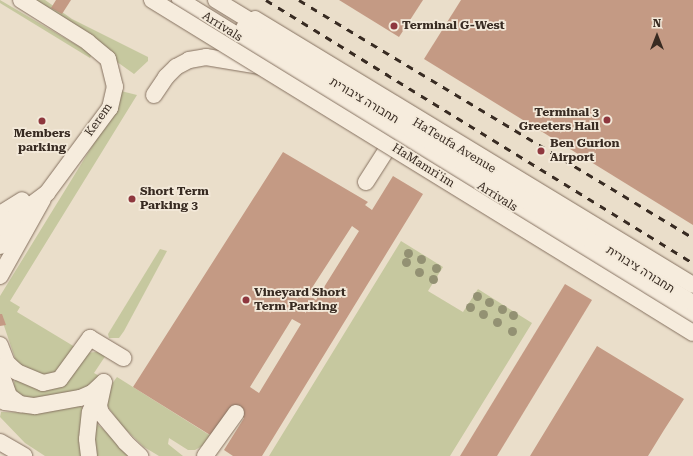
<!DOCTYPE html>
<meta charset="utf-8">
<style>
body{margin:0}
#map{position:relative;width:693px;height:456px;overflow:hidden;background:#eadeca;font-family:"Roboto Serif",Heebo,serif}
div>[style]{position:absolute}
.green>*{inset:0;background:#c6c89f}
.building>*{inset:0;background:#c49a84}
.roads{filter:drop-shadow(0 0 1px #857160) drop-shadow(0 0 1px #857160)}
.minor>*{height:16px;margin:-8px;padding:0 8px;transform-origin:8px;border-radius:8px;background:#f6ecdd}
.rail>*{height:3px;margin-top:-1.5px;transform-origin:0;background:repeating-linear-gradient(90deg,#382b22 0 7px,transparent 0 14px)}
.bridges{filter:drop-shadow(0 0 1px #857160) drop-shadow(0 0 1px #857160)}
.minor-bridge>*{height:16px;margin:-8px;padding:0 8px;transform-origin:8px;border-radius:8px;background:#f6ecdd}
.trees>*{width:9px;height:9px;margin:-4.5px;border-radius:50%;background:#939173}
.dots>*{width:11px;height:11px;translate:-50% -50%;box-sizing:border-box;border:2px solid #f3e9d9;border-radius:50%}
span{translate:-50% -50%;white-space:nowrap;text-align:center;line-height:1.15;-webkit-text-stroke:3.5px #f3e9d9;paint-order:stroke}
.poi-label{font-size:12px;color:#382b22;font-weight:700}
.left{translate:0 -50%;text-align:left}
.right{translate:-100% -50%;text-align:right}
.street-label{font-size:12px;color:#382b22}
.north{position:absolute;left:637px;top:16px;width:40px;height:40px;-webkit-text-stroke:3px #f3e9d9;paint-order:stroke;rotate:0deg;font-size:11px;font-weight:700;line-height:16px;text-align:center;color:#382b22}
.north::after{content:'';display:block;margin:auto;width:14px;height:18px;background:#382b22;clip-path:polygon(50% 0,100% 100%,50% 72%,0 100%)}
</style>
<div id="map">
<div class="green">
<div style="clip-path:polygon(0 0,92px 54px,90px 58px,0 3px)"></div>
<div style="clip-path:polygon(34px 0,45px 0,72px 19px,148px 57px,148px 61px,134px 74px,113px 59px,106px 47px)"></div>
<div style="clip-path:polygon(121px 91px,137px 95px,10px 301px,20px 307px,17px 312px,75px 347px,60px 370px,43px 376px,17px 364px,0 314px,0 296px,115px 109px)"></div>
<div style="clip-path:polygon(401px 241px,443px 267px,428px 291px,463px 312px,478px 289px,532px 323px,450px 456px,269px 456px)"></div>
<div style="clip-path:polygon(160px 249px,167px 251px,124px 331px,119px 338px,109px 338px,108px 334px)"></div>
<div style="clip-path:polygon(97px 352px,106px 355px,94px 373px,101px 377px,87px 388px,32px 401px,17px 395px,14px 388px,14px 382px,16px 380px,36px 386px,84px 353px)"></div>
<div style="clip-path:polygon(117px 377px,211px 436px,204px 445px,195px 450px,188px 450px,169px 438px,168px 444px,183px 456px,159px 456px,144px 447px,121px 425px,106px 404px,111px 385px)"></div>
<div style="clip-path:polygon(80px 405px,84px 410px,82px 456px,45px 456px,25px 443px,0 417px,1px 412px,37px 413px)"></div>
<div style="clip-path:polygon(95px 422px,121px 445px,129px 456px,93px 456px)"></div>
</div>
<div class="building">
<div style="clip-path:polygon(56px 0,71px 0,62px 14px,51px 8px)"></div>
<div style="clip-path:polygon(339px 0,423px 0,399px 37px)"></div>
<div style="clip-path:polygon(461px 0,693px 0,693px 225px,424px 59px)"></div>
<div style="clip-path:polygon(evenodd,283px 152px,368px 202px,365px 205px,372px 210px,393px 176px,423px 194px,262px 456px,233px 456px,224px 450px,244px 418px,234px 412px,215px 438px,133px 387px,283px 152px,352px 226px,359px 231px,316px 300px,308px 294px,352px 226px,283px 152px,292px 319px,301px 324px,259px 393px,250px 387px,292px 319px)"></div>
<div style="clip-path:polygon(565px 284px,592px 300px,497px 456px,460px 456px)"></div>
<div style="clip-path:polygon(0 314px,2px 314px,6px 325px,0 326px)"></div>
<div style="clip-path:polygon(597px 346px,684px 399px,664px 430px,648px 456px,530px 456px)"></div>
</div>
<div class="roads">
<div class="minor">
<div style="left:180px;top:0;width:603px;rotate:31.71deg"></div>
<div style="left:216px;top:0;width:54px;rotate:31.3deg"></div>
<div style="left:255px;top:19px;width:512px;rotate:31.27deg"></div>
<div style="left:244px;top:28px;width:527px;rotate:31.49deg"></div>
<div style="left:154px;top:95px;width:22px;rotate:-56deg"></div>
<div style="left:166px;top:77px;width:14px;rotate:-45deg"></div>
<div style="left:176px;top:67px;width:15px;rotate:-28deg"></div>
<div style="left:189px;top:60px;width:17px;rotate:-10deg"></div>
<div style="left:206px;top:57px;width:55px;rotate:9.5deg"></div>
<div style="left:366px;top:182px;width:56px;rotate:-57.4deg"></div>
<div style="left:0;top:214px;width:26px;rotate:-32deg"></div>
<div style="left:0;top:228px;width:59px;rotate:-36.7deg"></div>
<div style="left:47px;top:193px;width:106px;rotate:-53.5deg"></div>
<div style="left:110px;top:108px;width:22px;rotate:-77deg"></div>
<div style="left:115px;top:87px;width:29px;rotate:-104deg"></div>
<div style="left:108px;top:59px;width:26px;rotate:-140deg"></div>
<div style="left:88px;top:42px;width:79px;rotate:-147.9deg"></div>
<div style="left:0;top:246px;width:27px;rotate:-42deg"></div>
<div style="left:0;top:276px;width:88px;rotate:-60.8deg"></div>
<div style="left:0;top:345px;width:19px;rotate:69deg"></div>
<div style="left:7px;top:363px;width:13px;rotate:42deg"></div>
<div style="left:17px;top:372px;width:28px;rotate:23deg"></div>
<div style="left:43px;top:383px;width:17px;rotate:-13deg"></div>
<div style="left:60px;top:379px;width:51px;rotate:-53.8deg"></div>
<div style="left:90px;top:338px;width:39px;rotate:31deg"></div>
<div style="left:0;top:371px;width:27px;rotate:70deg"></div>
<div style="left:9px;top:396px;width:14px;rotate:36deg"></div>
<div style="left:104px;top:382px;width:25px;rotate:102deg"></div>
<div style="left:99px;top:406px;width:7px;rotate:74deg"></div>
<div style="left:101px;top:413px;width:38px;rotate:50deg"></div>
<div style="left:125px;top:442px;width:21px;rotate:43deg"></div>
<div style="left:0;top:399px;width:6px;rotate:31deg"></div>
<div style="left:5px;top:402px;width:30px;rotate:8deg"></div>
<div style="left:35px;top:406px;width:46px;rotate:-10.1deg"></div>
<div style="left:80px;top:398px;width:13px;rotate:-23deg"></div>
<div style="left:92px;top:393px;width:16px;rotate:-43deg"></div>
<div style="left:0;top:442px;width:28px;rotate:30deg"></div>
<div style="left:89px;top:456px;width:17px;rotate:-97deg"></div>
<div style="left:87px;top:439px;width:27px;rotate:-84deg"></div>
<div style="left:90px;top:412px;width:19px;rotate:-69deg"></div>
<div style="left:205px;top:456px;width:53px;rotate:-54.2deg"></div>
</div>
</div>
<div class="rail">
<div style="left:266px;top:0;width:501px;rotate:31.63deg"></div>
<div style="left:299px;top:0;width:460px;rotate:31.1deg"></div>
</div>
<div class="bridges">
<div class="minor-bridge">
<div style="left:152px;top:0;width:635px;rotate:31.61deg"></div>
</div>
</div>
<div class="trees">
<div style="left:408px;top:253px"></div>
<div style="left:421px;top:259px"></div>
<div style="left:406px;top:262px"></div>
<div style="left:436px;top:268px"></div>
<div style="left:419px;top:272px"></div>
<div style="left:433px;top:279px"></div>
<div style="left:477px;top:296px"></div>
<div style="left:489px;top:302px"></div>
<div style="left:470px;top:307px"></div>
<div style="left:502px;top:309px"></div>
<div style="left:483px;top:314px"></div>
<div style="left:513px;top:315px"></div>
<div style="left:497px;top:322px"></div>
<div style="left:512px;top:331px"></div>
</div>
<div class="dots">
<div style="left:394px;top:26px;background:#8e373e"></div>
<div style="left:607px;top:120px;background:#8e373e"></div>
<div style="left:42px;top:121px;background:#8e373e"></div>
<div style="left:541px;top:151px;background:#8e373e"></div>
<div style="left:132px;top:199px;background:#8e373e"></div>
<div style="left:246px;top:300px;background:#8e373e"></div>
</div>
<div class="poi-label">
<span class="left" style="left:402px;top:26px">Terminal G-West</span>
<span class="right" style="left:599px;top:120px">Terminal 3<br>Greeters Hall</span>
<span style="left:42px;top:141px">Members<br>parking</span>
<span class="left" style="left:550px;top:151px">Ben Gurion<br>Airport</span>
<span class="left" style="left:140px;top:199px">Short Term<br>Parking 3</span>
<span class="left" style="left:254px;top:300px">Vineyard Short<br>Term Parking</span>
</div>
<div class="street-label">
<span style="left:222px;top:27px;rotate:32deg">Arrivals</span>
<span style="left:364px;top:101px;rotate:31deg">תחבורה ציבורית</span>
<span style="left:99px;top:120px;rotate:-55deg">Kerem</span>
<span style="left:454px;top:146px;rotate:31deg">HaTeufa Avenue</span>
<span style="left:423px;top:166px;rotate:32deg">HaMamri'im</span>
<span style="left:497px;top:197px;rotate:32deg">Arrivals</span>
<span style="left:640px;top:270px;rotate:32deg">תחבורה ציבורית</span>
</div>
<div class="north">N</div>
</div>
